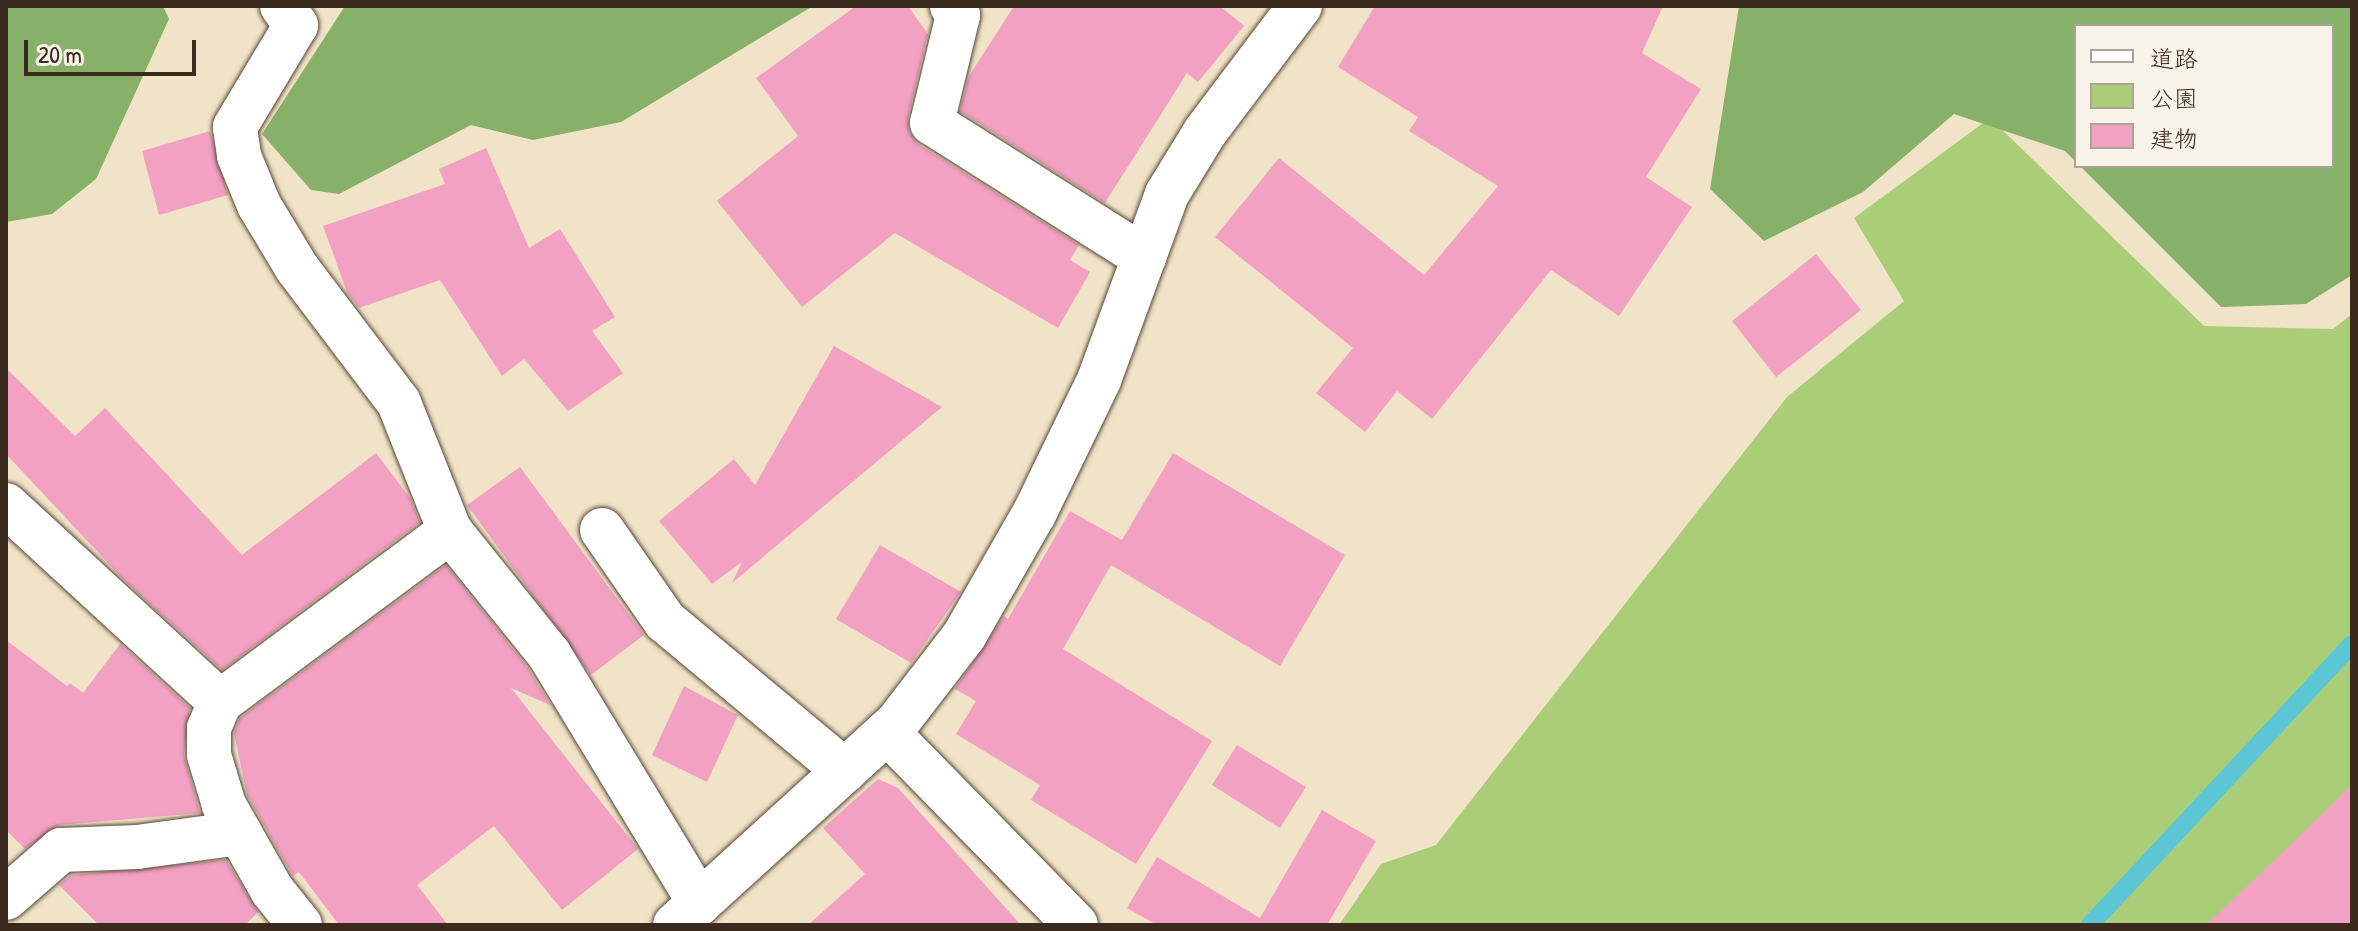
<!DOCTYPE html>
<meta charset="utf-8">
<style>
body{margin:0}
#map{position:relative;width:2358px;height:931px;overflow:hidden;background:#f1e3c7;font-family:"Patrick Hand","Klee One",sans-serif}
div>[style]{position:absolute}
.green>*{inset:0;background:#aace78}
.forest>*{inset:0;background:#87b168}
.stream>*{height:18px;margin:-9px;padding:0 9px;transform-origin:9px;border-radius:9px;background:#5cc6d7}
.building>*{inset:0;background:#f2a1c3}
.roads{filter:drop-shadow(0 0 2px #564637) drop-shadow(0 0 2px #564637)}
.minor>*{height:44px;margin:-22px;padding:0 22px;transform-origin:22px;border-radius:22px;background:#fff}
span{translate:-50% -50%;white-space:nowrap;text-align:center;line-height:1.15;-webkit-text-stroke:6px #f7f3e8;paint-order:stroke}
.frame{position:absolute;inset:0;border:8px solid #3b2a1e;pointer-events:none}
.legend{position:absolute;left:2074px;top:24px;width:260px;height:144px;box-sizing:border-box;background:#f7f3e8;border:2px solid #aca397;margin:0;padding:10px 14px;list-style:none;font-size:24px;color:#3b2a1e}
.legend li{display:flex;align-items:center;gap:16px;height:40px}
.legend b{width:40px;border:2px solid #aca397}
.scale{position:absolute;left:24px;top:40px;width:172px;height:36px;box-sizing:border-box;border:4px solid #3b2a1e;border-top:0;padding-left:10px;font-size:24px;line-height:28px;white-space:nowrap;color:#3b2a1e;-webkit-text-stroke:6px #f7f3e8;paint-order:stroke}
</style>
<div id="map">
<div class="green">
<div style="clip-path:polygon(1990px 118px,2204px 326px,2333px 329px,2352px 314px,2352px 925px,1339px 925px,1381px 864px,1436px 845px,1787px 397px,1904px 301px,1854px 218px)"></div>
</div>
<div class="forest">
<div style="clip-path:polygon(6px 6px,163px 6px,169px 19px,96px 179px,52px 214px,6px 222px)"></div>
<div style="clip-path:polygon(345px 6px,813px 6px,621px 122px,533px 140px,471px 125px,339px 194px,311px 190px,262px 134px)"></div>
<div style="clip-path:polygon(1739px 6px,2352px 6px,2352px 275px,2306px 304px,2221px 307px,2080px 166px,2332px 166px,2332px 26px,2076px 26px,2076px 162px,2065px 151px,1954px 114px,1863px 192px,1764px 241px,1710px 189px)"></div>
</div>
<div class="stream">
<div style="left:2090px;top:925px;width:384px;rotate:-47deg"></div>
</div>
<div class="building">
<div style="clip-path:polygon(856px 6px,908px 6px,928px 34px,908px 117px,909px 132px,918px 144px,1079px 245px,1070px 260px,1090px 272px,1058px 328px,895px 233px,802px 307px,717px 201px,798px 136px,756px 78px)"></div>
<div style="clip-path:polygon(1014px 6px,1220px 6px,1244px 26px,1198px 82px,1187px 73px,1105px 203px,960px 111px,969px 76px)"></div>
<div style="clip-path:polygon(1375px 6px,1663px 6px,1642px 53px,1701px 89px,1646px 177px,1692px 207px,1619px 316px,1551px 270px,1432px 419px,1397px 391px,1365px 432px,1316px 393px,1353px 348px,1215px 237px,1279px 158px,1424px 275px,1498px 186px,1409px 131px,1418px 117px,1338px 67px)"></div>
<div style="clip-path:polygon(210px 131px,228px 195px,159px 215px,142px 151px)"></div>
<div style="clip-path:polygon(486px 148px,529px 248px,560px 229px,615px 317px,592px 331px,623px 373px,568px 411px,524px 359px,502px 376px,440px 280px,359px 308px,347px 292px,323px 226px,445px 184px,439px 169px)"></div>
<div style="clip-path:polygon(1816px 254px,1861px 310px,1776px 377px,1732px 321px)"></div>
<div style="clip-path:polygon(834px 346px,942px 407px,732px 583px,742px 562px,712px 584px,659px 521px,734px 459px,755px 485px)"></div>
<div style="clip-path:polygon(6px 368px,75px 436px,105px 408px,242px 555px,376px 453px,410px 498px,420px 522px,222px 670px,122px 578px,6px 454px)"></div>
<div style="clip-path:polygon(1173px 453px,1345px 555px,1280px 666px,1111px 565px,1063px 649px,1212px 741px,1136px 864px,1031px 800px,1040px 785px,956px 734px,976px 701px,955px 689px,1004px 616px,1008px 619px,1070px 511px,1122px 540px)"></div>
<div style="clip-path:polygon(520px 467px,644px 635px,591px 675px,467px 505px)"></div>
<div style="clip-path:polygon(880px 545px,961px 592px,911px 663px,836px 619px)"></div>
<div style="clip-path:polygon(446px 565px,528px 668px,550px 705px,511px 688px,638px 849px,562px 910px,494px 826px,417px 885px,448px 925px,339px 925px,299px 872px,293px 876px,247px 795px,234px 733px,240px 718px)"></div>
<div style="clip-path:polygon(6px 640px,67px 686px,70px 683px,83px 693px,120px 644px,190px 708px,184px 755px,200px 813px,59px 825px,25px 849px,6px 830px)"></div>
<div style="clip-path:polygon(684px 686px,738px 715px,707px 782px,652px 755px)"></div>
<div style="clip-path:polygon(1237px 745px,1306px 787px,1280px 828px,1212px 785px)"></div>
<div style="clip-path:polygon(878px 779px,898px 788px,1021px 925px,808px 925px,865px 874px,823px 828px)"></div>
<div style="clip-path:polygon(2352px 785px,2352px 925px,2206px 925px,2280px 855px)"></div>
<div style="clip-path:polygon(1322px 810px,1376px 841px,1327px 925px,1157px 925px,1127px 908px,1157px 857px,1260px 918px)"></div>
<div style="clip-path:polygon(226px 860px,258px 912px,245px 925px,99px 925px,59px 885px,71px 875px)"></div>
</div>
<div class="roads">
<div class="minor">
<div style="left:282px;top:6px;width:24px;rotate:54deg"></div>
<div style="left:296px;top:25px;width:119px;rotate:120.9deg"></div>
<div style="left:235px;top:127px;width:29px;rotate:82deg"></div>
<div style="left:239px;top:156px;width:53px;rotate:67.8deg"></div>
<div style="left:259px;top:205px;width:74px;rotate:58.9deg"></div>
<div style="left:297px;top:268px;width:169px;rotate:52.9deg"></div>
<div style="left:399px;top:403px;width:138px;rotate:68.3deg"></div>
<div style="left:450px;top:531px;width:158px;rotate:51.2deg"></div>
<div style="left:549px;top:654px;width:291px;rotate:58.8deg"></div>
<div style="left:952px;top:6px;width:11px;rotate:56deg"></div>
<div style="left:958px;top:15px;width:111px;rotate:103.5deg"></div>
<div style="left:932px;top:123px;width:251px;rotate:32.3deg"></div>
<div style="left:6px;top:505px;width:291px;rotate:42.6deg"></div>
<div style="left:602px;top:530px;width:111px;rotate:55.3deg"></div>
<div style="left:665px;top:621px;width:234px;rotate:39.8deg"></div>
<div style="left:887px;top:732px;width:270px;rotate:45.6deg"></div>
<div style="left:6px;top:898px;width:73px;rotate:-41.1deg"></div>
<div style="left:61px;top:850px;width:76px;rotate:-2.3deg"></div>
<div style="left:137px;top:847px;width:104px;rotate:-7.7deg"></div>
<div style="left:300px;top:925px;width:45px;rotate:-128.7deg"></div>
<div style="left:272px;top:890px;width:98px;rotate:-119.5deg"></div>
<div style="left:224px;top:805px;width:52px;rotate:-106.7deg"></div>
<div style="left:209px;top:755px;width:27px;rotate:-90deg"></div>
<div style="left:209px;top:728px;width:28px;rotate:-67deg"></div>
<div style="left:220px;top:702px;width:287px;rotate:-36.6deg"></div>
<div style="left:675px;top:925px;width:300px;rotate:-42.3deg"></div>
<div style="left:897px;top:723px;width:110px;rotate:-52.4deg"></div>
<div style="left:964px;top:636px;width:141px;rotate:-60.2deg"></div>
<div style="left:1034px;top:514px;width:149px;rotate:-64.1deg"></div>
<div style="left:1099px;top:380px;width:198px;rotate:-69.9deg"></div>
<div style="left:1167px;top:194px;width:73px;rotate:-58.5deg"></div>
<div style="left:1205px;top:132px;width:158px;rotate:-53deg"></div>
</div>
</div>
<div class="frame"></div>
<ul class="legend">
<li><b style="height:10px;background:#fff"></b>道路</li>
<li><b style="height:22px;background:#aace78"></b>公園</li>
<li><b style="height:22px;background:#f2a1c3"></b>建物</li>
</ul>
<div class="scale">20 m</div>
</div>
